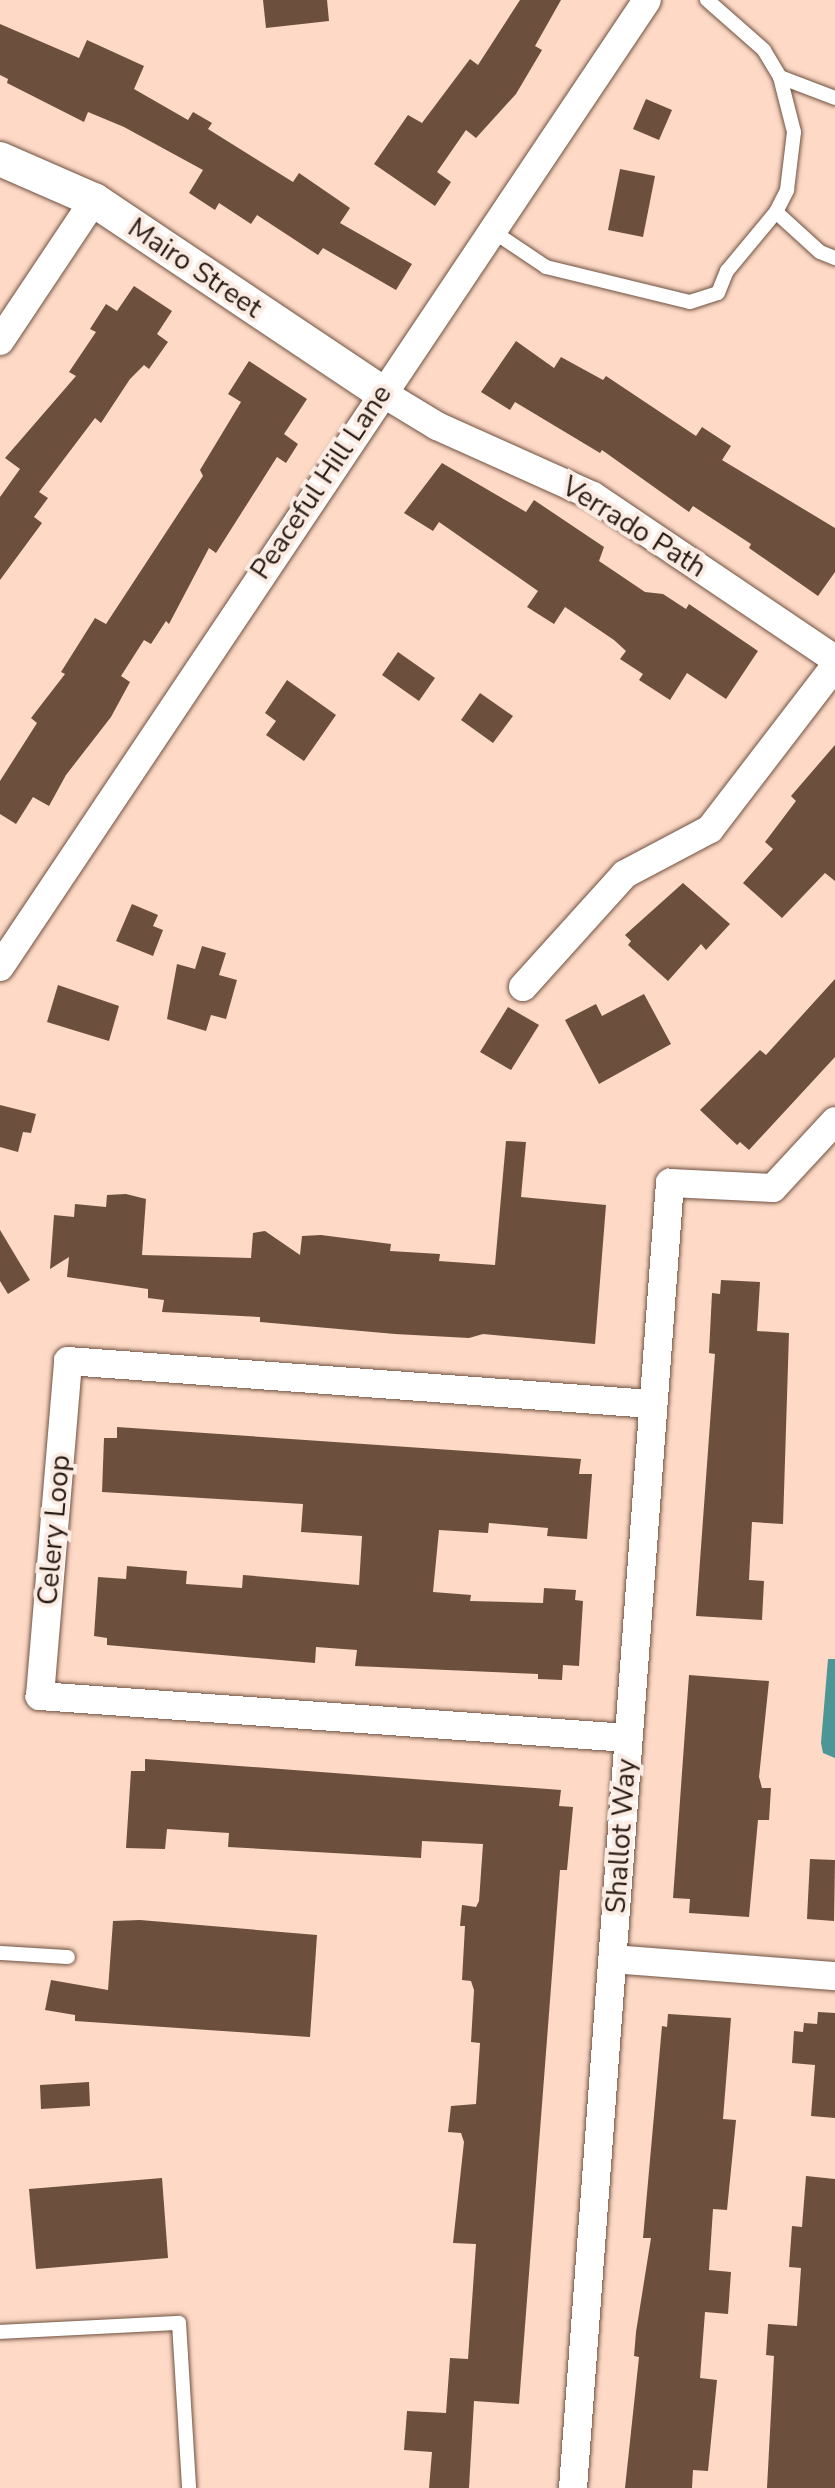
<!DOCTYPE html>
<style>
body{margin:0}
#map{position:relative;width:835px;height:2488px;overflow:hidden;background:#fdd9c6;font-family:"Nunito Sans",sans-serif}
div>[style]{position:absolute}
.water>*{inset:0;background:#4d9696}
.building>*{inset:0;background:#6d4f3e}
.roads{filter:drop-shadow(0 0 2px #6f5140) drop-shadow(0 0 2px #6f5140)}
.service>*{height:14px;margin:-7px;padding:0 7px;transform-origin:7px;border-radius:7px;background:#fff}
.minor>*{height:28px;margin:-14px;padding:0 14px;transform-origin:14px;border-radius:14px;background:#fff}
.tertiary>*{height:34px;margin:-17px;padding:0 17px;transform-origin:17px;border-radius:17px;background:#fff}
span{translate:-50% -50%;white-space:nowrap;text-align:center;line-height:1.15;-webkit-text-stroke:8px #faebe3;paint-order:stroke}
.street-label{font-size:28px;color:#281b14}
</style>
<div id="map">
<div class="water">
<div style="clip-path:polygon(828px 1659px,835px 1659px,835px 1758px,823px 1753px,821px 1743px)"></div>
</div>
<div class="building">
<div style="clip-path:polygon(263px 0,327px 0,329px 21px,266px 28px)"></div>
<div style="clip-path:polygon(520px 0,561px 0,535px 46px,542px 50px,516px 94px,476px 138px,466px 130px,437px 172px,451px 182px,435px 206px,374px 164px,408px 115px,422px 123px,470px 59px,478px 65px)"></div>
<div style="clip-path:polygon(0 24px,79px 58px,87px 40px,144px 66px,134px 89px,188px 120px,193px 112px,212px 123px,208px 129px,293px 182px,299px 173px,350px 208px,340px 223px,412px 264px,396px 290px,323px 248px,318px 255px,257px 215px,251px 224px,219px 203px,215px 210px,189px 193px,203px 170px,124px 127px,88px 112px,84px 122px,7px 83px,8px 79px,0 75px)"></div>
<div style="clip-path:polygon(646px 99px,672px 110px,659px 140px,633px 129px)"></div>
<div style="clip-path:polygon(620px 169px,655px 176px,643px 237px,608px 230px)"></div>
<div style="clip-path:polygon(134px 286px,172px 311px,157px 334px,168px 342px,149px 369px,144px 365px,130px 379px,101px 423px,95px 418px,39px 492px,48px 498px,34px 517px,42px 523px,0 580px,0 497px,20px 469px,5px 458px,76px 376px,69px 372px,96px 332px,90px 329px,106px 304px,117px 311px)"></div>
<div style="clip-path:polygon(516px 341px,554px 368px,561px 357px,603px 380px,606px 376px,696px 436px,702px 427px,731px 446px,722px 460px,835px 528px,835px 572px,818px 596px,749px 548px,751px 544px,693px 506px,689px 512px,602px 450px,600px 453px,515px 402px,510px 410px,481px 392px)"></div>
<div style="clip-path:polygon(249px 361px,307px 399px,284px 434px,298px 444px,286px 463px,277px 457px,216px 553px,209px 548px,169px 624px,166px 621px,151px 644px,144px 640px,121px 676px,130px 682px,111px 717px,66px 775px,49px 806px,33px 797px,16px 824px,0 814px,0 781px,37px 723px,31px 718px,65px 674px,61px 672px,95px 618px,106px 624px,203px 476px,200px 470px,241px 402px,228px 394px)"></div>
<div style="clip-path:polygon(442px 463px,526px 512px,534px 500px,604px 547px,599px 561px,645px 592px,663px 594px,686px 609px,689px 604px,758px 651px,726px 699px,687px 673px,670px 700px,639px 680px,643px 674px,620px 659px,626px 651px,614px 640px,565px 607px,554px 624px,527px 607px,538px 591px,439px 522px,433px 531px,404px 513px)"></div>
<div style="clip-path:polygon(398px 652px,435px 678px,419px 701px,382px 675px)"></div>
<div style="clip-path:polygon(287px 680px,336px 715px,304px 761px,266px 735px,276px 721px,265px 713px)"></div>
<div style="clip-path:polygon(480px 693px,513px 716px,493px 743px,461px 720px)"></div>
<div style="clip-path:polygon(835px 745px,835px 881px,825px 873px,782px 918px,743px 883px,773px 849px,765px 842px,796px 801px,791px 796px)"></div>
<div style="clip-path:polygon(683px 883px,730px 924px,706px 950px,701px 944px,668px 981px,628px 945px,631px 941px,625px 935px)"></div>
<div style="clip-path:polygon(132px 904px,158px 915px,153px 926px,163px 930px,153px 956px,116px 941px)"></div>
<div style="clip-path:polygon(202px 946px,226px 953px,219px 975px,237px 980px,226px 1019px,211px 1015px,206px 1031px,167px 1019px,177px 964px,195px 969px)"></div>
<div style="clip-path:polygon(835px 979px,835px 1057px,749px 1150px,740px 1142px,737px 1145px,700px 1110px,760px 1050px,766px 1055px)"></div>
<div style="clip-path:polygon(58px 985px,119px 1006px,109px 1041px,47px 1022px)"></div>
<div style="clip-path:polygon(644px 994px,671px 1044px,599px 1084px,565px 1020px,596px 1004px,602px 1016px)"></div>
<div style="clip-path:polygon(508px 1007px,539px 1025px,511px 1070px,480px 1052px)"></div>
<div style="clip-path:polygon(0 1105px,36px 1114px,31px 1133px,23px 1132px,18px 1152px,0 1147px)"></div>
<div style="clip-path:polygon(506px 1141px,526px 1142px,521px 1197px,606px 1205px,595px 1344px,483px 1334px,469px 1338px,395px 1334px,260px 1322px,260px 1317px,162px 1312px,164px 1300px,148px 1298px,148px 1289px,67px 1277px,69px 1257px,50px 1269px,54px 1215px,74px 1217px,75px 1204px,106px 1207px,107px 1195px,126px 1194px,146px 1199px,142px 1255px,251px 1258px,253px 1233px,265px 1231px,300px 1255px,302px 1236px,321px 1235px,391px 1244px,390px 1251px,440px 1254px,439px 1261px,495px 1265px)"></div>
<div style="clip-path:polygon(0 1230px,30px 1280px,8px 1294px,0 1281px)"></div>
<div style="clip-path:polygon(721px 1280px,760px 1282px,757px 1331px,789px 1333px,783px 1524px,752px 1522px,749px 1580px,764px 1581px,762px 1620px,696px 1616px,715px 1354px,709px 1353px,712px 1293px,720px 1294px)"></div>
<div style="clip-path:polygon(117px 1427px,581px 1459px,579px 1474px,592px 1474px,587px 1539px,547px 1536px,548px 1528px,489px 1523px,488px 1533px,439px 1530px,433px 1592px,471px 1595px,470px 1601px,543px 1603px,544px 1588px,576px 1590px,575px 1600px,583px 1601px,579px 1666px,563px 1665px,562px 1680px,538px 1679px,538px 1674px,355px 1666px,357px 1650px,316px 1647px,315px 1663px,107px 1645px,107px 1638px,94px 1636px,98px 1577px,126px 1579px,127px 1566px,187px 1571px,186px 1584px,242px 1588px,243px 1575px,359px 1585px,362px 1536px,301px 1532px,303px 1504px,102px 1492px,104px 1438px,117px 1438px)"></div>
<div style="clip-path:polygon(689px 1675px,769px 1681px,759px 1777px,762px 1788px,771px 1788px,769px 1820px,758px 1820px,749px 1917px,689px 1913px,690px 1899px,673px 1898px)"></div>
<div style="clip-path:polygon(145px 1759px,561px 1790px,559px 1806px,573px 1807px,567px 1870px,560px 1870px,519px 2404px,474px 2401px,469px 2488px,429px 2488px,432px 2452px,404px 2450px,407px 2411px,446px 2413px,450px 2358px,468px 2359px,476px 2244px,453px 2243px,464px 2142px,461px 2133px,448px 2132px,451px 2106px,476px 2104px,480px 2043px,471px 2042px,474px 1990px,471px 1981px,462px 1980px,465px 1926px,460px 1926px,462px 1905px,476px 1907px,479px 1901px,483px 1844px,422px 1841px,421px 1858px,228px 1847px,229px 1833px,167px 1829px,165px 1849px,126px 1848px,131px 1771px,145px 1771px)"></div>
<div style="clip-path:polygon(810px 1859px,835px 1860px,834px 1921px,807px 1919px)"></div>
<div style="clip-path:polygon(140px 1920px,317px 1935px,310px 2037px,75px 2021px,75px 2015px,45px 2010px,51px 1980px,108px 1990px,113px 1921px)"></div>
<div style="clip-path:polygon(818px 2012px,835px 2013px,835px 2118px,811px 2116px,815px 2065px,792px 2063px,794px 2031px,803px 2032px,804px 2023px,817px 2024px)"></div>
<div style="clip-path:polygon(668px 2014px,731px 2018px,723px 2119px,736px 2120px,727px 2210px,713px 2209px,709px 2270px,731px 2272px,728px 2314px,705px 2312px,700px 2378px,717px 2380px,708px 2471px,693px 2470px,692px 2488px,625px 2488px,639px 2357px,634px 2356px,636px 2332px,651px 2238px,643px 2238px,662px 2026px,667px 2027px)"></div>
<div style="clip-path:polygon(89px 2082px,90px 2106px,41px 2109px,40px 2085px)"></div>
<div style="clip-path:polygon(806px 2176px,835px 2179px,835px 2488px,767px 2488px,774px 2356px,766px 2355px,768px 2324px,797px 2326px,801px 2268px,789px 2267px,792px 2226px,802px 2227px)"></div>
<div style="clip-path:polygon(162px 2178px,168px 2258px,36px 2269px,29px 2189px)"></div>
</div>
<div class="roads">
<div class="service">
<div style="left:780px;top:77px;width:59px;rotate:20.9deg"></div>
<div style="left:776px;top:212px;width:59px;rotate:42.3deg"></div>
<div style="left:820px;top:252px;width:16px;rotate:22deg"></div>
<div style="left:491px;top:230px;width:66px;rotate:33.9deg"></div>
<div style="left:546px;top:267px;width:148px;rotate:13.7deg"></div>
<div style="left:690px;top:302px;width:29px;rotate:-18deg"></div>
<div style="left:718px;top:293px;width:24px;rotate:-68deg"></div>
<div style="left:727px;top:271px;width:77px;rotate:-50.3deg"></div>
<div style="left:776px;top:212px;width:25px;rotate:-63deg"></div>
<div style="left:787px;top:190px;width:58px;rotate:-83.1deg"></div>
<div style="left:794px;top:132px;width:57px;rotate:-104.3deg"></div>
<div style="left:780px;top:77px;width:31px;rotate:-121deg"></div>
<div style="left:764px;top:50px;width:76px;rotate:-138.7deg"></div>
<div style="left:0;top:1953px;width:68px;rotate:3.4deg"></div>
<div style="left:0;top:2332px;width:179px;rotate:-2.9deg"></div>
<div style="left:179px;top:2323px;width:165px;rotate:86.5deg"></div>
</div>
<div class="minor">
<div style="left:0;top:341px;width:169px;rotate:-56.3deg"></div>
<div style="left:381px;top:392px;width:66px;rotate:31.3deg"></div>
<div style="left:437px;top:426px;width:171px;rotate:24.2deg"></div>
<div style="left:593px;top:496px;width:292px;rotate:34deg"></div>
<div style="left:0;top:967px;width:1163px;rotate:-56.21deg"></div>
<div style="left:523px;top:987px;width:152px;rotate:-47.9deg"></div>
<div style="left:625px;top:874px;width:96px;rotate:-27.9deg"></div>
<div style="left:710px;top:829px;width:205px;rotate:-52.5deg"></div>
<div style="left:627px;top:1738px;width:589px;rotate:-175.91deg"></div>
<div style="left:40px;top:1696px;width:336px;rotate:-85.2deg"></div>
<div style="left:68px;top:1361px;width:585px;rotate:4.22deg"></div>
<div style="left:613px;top:1959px;width:223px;rotate:4.4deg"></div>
<div style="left:573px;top:2488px;width:1309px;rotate:-85.75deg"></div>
<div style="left:670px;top:1183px;width:103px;rotate:2.8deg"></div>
<div style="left:773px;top:1188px;width:91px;rotate:-47.2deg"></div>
</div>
<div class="tertiary">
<div style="left:0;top:159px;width:103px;rotate:23.6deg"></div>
<div style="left:94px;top:200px;width:345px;rotate:33.8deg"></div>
</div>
</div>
<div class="street-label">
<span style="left:195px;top:268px;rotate:34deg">Mairo Street</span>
<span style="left:321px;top:482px;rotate:-56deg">Peaceful Hill Lane</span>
<span style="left:634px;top:527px;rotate:32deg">Verrado Path</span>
<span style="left:54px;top:1530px;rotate:-85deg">Celery Loop</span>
<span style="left:621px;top:1836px;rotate:-86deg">Shallot Way</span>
</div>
</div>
